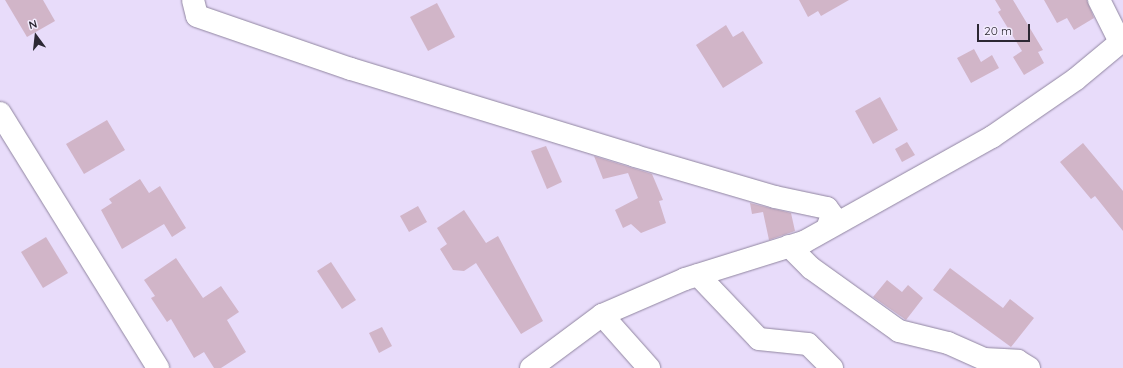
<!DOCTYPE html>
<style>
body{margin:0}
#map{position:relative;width:1123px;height:368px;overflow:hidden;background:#e8dcfa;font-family:Quicksand,sans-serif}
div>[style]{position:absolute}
.building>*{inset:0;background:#d1b5c8}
.roads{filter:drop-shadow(0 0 1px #9085a0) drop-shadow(0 0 1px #9085a0)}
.minor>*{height:22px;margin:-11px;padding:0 11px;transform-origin:11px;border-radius:11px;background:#fff}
span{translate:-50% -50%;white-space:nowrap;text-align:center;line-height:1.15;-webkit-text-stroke:3px #f3ecfe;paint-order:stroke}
.north{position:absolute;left:16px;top:16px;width:40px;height:40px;-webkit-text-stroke:3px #f3ecfe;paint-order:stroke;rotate:345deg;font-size:11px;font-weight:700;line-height:16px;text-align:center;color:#2c2833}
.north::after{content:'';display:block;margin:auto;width:14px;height:18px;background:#2c2833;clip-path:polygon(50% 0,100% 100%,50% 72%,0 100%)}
.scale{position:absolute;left:977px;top:24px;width:53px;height:18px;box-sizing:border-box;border:2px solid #2c2833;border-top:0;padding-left:5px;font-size:12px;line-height:14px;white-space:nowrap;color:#2c2833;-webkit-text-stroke:3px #f3ecfe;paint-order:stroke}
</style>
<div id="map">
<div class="building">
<div style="clip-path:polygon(5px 0,43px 0,55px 21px,27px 37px)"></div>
<div style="clip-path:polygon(799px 0,849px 0,821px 16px,818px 11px,808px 17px)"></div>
<div style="clip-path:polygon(995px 0,1013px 0,1043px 50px,1038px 52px,1044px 63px,1024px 75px,1013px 57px,1022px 51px,998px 12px,1001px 10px)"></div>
<div style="clip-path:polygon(1044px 0,1087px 0,1094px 18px,1074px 30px,1067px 18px,1057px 23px)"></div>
<div style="clip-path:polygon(437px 3px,455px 37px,428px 51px,410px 17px)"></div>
<div style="clip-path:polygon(726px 25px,733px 37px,743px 31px,763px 63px,723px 88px,696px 45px)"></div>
<div style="clip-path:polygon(974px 49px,981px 62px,992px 55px,999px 68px,971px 83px,957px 58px)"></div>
<div style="clip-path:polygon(880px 97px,898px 130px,873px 144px,855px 111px)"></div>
<div style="clip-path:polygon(107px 120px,125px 150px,84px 174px,66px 144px)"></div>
<div style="clip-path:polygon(907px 142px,915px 155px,902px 162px,895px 149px)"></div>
<div style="clip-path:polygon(1083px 143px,1123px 191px,1123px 231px,1095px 196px,1091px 199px,1060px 162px)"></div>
<div style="clip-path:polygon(546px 146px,562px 182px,547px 189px,531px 151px)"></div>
<div style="clip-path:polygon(594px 156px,652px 174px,663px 200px,659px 201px,666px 223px,641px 233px,631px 224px,623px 228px,615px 210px,638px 198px,628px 173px,603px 179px)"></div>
<div style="clip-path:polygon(140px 179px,149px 193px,160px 186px,186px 228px,172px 237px,164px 224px,122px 249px,101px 210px,112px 203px,109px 199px)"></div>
<div style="clip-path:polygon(750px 203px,791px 213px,795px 231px,769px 240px,763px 212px,752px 214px)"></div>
<div style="clip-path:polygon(418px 206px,427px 222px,409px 232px,400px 216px)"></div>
<div style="clip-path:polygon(464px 210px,486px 243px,498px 236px,543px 321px,521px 334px,476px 263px,464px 271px,453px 270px,440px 249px,447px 244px,437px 228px)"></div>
<div style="clip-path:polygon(46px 237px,68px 273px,43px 288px,21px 252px)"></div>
<div style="clip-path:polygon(176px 258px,203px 298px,221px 286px,239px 312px,227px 320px,246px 352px,221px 368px,214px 368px,204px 352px,194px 358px,171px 319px,167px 322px,151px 298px,155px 296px,144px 280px)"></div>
<div style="clip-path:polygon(331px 262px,356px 300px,342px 309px,317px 271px)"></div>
<div style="clip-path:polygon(950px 268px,1003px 308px,1010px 299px,1034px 318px,1011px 347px,933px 290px)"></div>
<div style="clip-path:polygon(887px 280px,902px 292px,908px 285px,923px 298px,906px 320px,873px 297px)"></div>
<div style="clip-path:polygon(382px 327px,392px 346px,379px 353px,369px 333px)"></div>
</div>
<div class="roads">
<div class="minor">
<div style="left:193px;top:0;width:16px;rotate:76deg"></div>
<div style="left:197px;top:16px;width:163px;rotate:19deg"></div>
<div style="left:351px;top:69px;width:297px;rotate:17deg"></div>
<div style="left:635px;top:156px;width:146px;rotate:16.3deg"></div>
<div style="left:775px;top:197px;width:53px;rotate:11.9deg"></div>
<div style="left:827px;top:208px;width:9px;rotate:54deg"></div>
<div style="left:832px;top:215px;width:12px;rotate:110deg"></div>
<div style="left:1099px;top:0;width:47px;rotate:63.4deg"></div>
<div style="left:0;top:113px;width:300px;rotate:58.2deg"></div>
<div style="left:789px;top:246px;width:31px;rotate:45deg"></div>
<div style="left:811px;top:268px;width:108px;rotate:35.6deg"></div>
<div style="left:899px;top:331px;width:50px;rotate:13.8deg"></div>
<div style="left:948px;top:343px;width:39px;rotate:24deg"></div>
<div style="left:984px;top:359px;width:34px;rotate:3deg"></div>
<div style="left:1018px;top:361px;width:13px;rotate:32deg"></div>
<div style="left:698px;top:275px;width:88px;rotate:46.4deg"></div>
<div style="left:759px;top:339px;width:49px;rotate:5.8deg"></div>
<div style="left:808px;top:344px;width:34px;rotate:45deg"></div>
<div style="left:602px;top:315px;width:71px;rotate:48.4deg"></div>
<div style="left:531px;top:368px;width:89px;rotate:-36.7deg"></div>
<div style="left:602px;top:315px;width:90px;rotate:-23.4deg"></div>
<div style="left:685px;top:279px;width:125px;rotate:-17.3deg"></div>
<div style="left:804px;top:242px;width:215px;rotate:-29.2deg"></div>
<div style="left:992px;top:137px;width:102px;rotate:-34.6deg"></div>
<div style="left:1076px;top:79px;width:61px;rotate:-39.7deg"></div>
</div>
</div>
<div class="north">N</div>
<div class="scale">20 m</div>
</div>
